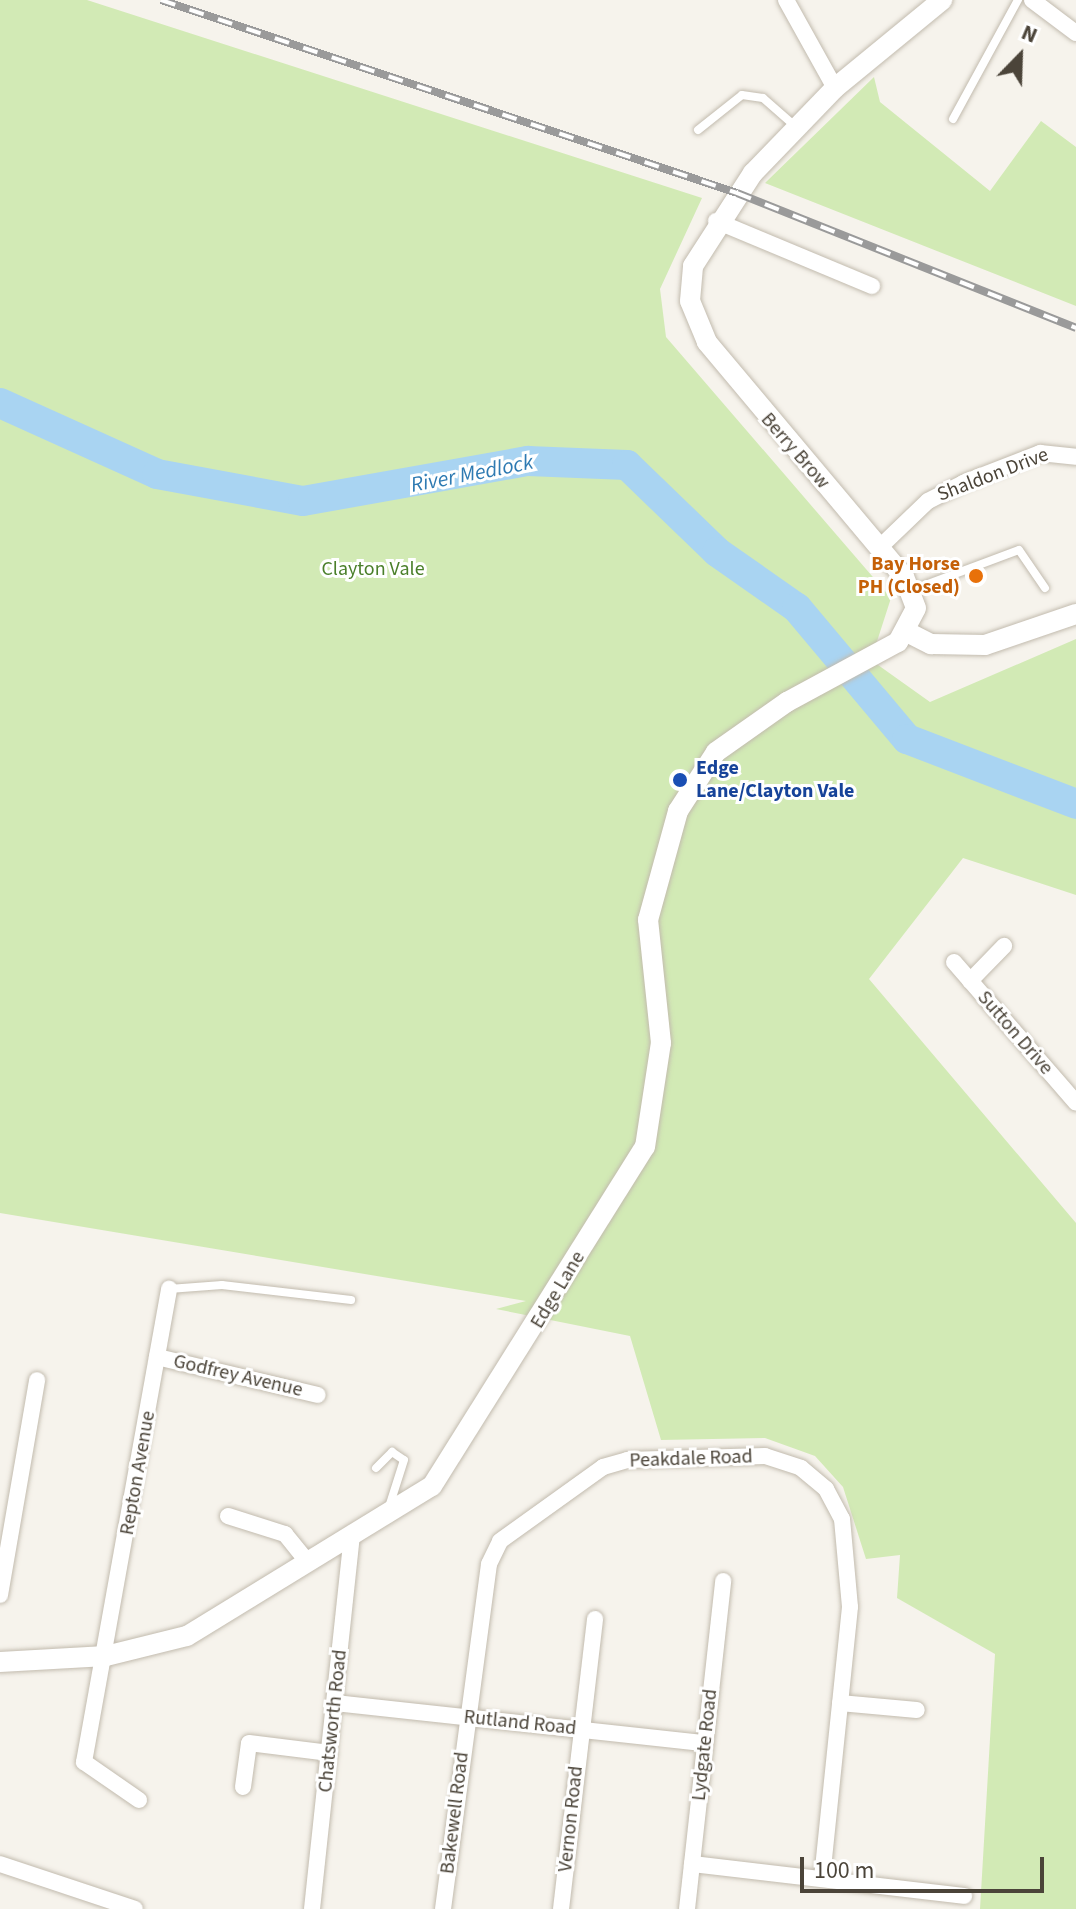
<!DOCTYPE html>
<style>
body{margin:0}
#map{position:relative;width:1076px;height:1909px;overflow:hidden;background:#f6f3ec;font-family:"Source Sans 3",sans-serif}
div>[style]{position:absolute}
.green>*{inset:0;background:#d2eab5}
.river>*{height:30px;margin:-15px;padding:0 15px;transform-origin:15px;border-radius:15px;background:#a9d4f2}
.roads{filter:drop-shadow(0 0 2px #c2bbae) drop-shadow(0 0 2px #c2bbae)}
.service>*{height:8px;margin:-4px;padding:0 4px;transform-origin:4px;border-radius:4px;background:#fff}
.minor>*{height:16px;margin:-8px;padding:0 8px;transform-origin:8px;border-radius:8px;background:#fff}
.tertiary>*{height:20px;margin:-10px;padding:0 10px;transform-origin:10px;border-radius:10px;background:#fff}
.rail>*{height:8px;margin-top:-4px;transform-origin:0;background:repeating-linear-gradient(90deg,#fff 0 15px,#9a9a9a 0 30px);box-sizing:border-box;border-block:2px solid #9a9a9a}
.dots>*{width:22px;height:22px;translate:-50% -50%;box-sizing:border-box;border:4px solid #fff;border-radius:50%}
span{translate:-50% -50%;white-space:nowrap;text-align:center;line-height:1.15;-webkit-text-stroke:6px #fff;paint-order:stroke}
.street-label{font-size:20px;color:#4b4439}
.food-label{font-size:20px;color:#c56008;font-weight:700}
.right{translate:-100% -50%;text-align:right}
.park-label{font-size:20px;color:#4a7f2a}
.transit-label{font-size:20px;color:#164399;font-weight:700}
.left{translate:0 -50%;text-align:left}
.water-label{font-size:22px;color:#2e7ab2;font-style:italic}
.north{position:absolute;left:980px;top:16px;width:80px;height:80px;-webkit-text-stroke:6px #fff;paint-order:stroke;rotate:23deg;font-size:22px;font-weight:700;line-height:32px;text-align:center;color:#4b4439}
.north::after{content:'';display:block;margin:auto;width:28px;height:36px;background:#4b4439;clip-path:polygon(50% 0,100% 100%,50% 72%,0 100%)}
.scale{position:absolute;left:800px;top:1857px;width:244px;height:36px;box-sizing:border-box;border:4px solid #4b4439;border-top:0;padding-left:10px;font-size:24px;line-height:28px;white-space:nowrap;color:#4b4439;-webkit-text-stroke:6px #fff;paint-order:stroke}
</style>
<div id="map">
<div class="green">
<div style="clip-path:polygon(0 0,87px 0,702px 198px,660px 289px,666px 337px,891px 598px,871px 660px,930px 702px,1076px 639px,1076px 895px,963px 858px,869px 979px,1076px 1223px,1076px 1909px,980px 1909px,995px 1654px,897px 1598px,900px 1555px,866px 1559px,843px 1487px,815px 1456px,765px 1438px,661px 1440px,630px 1336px,496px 1309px,526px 1301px,0 1213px)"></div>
<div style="clip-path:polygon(874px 77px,880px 102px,990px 191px,1041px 121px,1076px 147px,1076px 306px,765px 183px)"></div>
</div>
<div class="river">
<div style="left:0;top:403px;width:172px;rotate:24.3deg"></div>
<div style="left:157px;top:474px;width:148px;rotate:10.5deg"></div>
<div style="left:303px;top:501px;width:229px;rotate:-10.1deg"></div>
<div style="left:528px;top:461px;width:99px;rotate:2.3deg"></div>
<div style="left:627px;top:465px;width:125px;rotate:44deg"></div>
<div style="left:717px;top:552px;width:98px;rotate:35deg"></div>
<div style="left:797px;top:608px;width:171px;rotate:50deg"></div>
<div style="left:907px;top:739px;width:181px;rotate:21deg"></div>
</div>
<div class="roads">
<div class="service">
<div style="left:953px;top:119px;width:136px;rotate:-61.4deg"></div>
<div style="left:698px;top:130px;width:56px;rotate:-38.5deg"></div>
<div style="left:742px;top:95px;width:21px;rotate:8deg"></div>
<div style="left:763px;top:98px;width:44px;rotate:41.3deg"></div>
<div style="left:912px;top:590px;width:114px;rotate:-20.5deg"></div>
<div style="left:1019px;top:550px;width:46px;rotate:55.6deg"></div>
<div style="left:169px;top:1289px;width:53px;rotate:-4.3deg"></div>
<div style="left:222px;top:1285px;width:130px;rotate:6.6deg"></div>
<div style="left:376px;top:1468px;width:23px;rotate:-45deg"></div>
<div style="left:392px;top:1452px;width:14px;rotate:34deg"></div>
<div style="left:404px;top:1460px;width:49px;rotate:107.7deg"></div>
</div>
<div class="minor">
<div style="left:786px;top:0;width:101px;rotate:60.9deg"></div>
<div style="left:1032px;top:0;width:55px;rotate:36.9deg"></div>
<div style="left:716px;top:221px;width:169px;rotate:22.6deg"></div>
<div style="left:880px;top:547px;width:66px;rotate:-43.8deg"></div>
<div style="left:928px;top:501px;width:39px;rotate:-27deg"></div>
<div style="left:963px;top:483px;width:83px;rotate:-21.3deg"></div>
<div style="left:1040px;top:453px;width:36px;rotate:6deg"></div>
<div style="left:954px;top:962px;width:186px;rotate:49.1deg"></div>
<div style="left:970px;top:981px;width:49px;rotate:-45.8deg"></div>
<div style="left:157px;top:1357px;width:165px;rotate:13.3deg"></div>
<div style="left:228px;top:1516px;width:60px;rotate:17.5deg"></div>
<div style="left:285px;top:1534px;width:32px;rotate:51deg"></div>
<div style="left:0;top:1595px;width:218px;rotate:-80.2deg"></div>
<div style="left:335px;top:1703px;width:372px;rotate:6.2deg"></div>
<div style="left:840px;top:1703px;width:77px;rotate:5.2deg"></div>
<div style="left:243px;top:1787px;width:44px;rotate:-82.2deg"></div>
<div style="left:249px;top:1743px;width:81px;rotate:7.1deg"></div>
<div style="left:139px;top:1800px;width:67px;rotate:-145.4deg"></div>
<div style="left:84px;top:1762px;width:481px;rotate:-79.8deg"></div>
<div style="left:0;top:1864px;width:142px;rotate:18.4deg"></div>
<div style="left:692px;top:1864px;width:274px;rotate:6.7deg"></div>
<div style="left:312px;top:1909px;width:378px;rotate:-83.9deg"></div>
<div style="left:443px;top:1909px;width:348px;rotate:-82.4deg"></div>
<div style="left:489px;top:1564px;width:25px;rotate:-64deg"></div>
<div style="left:500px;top:1541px;width:127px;rotate:-35.7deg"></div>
<div style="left:603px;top:1467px;width:25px;rotate:-16deg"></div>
<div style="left:627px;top:1460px;width:138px;rotate:-1.7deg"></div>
<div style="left:765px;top:1456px;width:38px;rotate:18deg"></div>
<div style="left:801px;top:1468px;width:33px;rotate:40deg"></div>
<div style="left:826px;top:1489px;width:34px;rotate:62deg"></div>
<div style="left:842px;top:1519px;width:88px;rotate:84.8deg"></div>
<div style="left:850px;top:1607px;width:273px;rotate:95.9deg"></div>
<div style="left:561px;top:1909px;width:292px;rotate:-83.3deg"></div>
<div style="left:687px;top:1909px;width:330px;rotate:-83.7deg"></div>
</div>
<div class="tertiary">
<div style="left:907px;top:632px;width:27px;rotate:27deg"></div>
<div style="left:931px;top:644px;width:54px;rotate:1.1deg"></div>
<div style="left:985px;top:645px;width:96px;rotate:-18.8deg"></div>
<div style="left:0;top:1662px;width:106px;rotate:-3.2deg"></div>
<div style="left:106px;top:1656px;width:83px;rotate:-13.9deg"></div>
<div style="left:187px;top:1636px;width:287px;rotate:-31.5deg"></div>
<div style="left:432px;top:1486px;width:400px;rotate:-57.9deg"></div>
<div style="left:645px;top:1147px;width:105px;rotate:-81.3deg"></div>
<div style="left:661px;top:1043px;width:124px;rotate:-96deg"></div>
<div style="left:648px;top:920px;width:113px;rotate:-74.6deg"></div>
<div style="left:678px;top:811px;width:70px;rotate:-57.2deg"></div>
<div style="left:716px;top:752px;width:87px;rotate:-35.2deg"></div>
<div style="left:787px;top:702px;width:126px;rotate:-28.4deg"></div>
<div style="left:898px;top:642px;width:38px;rotate:-62deg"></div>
<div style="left:916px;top:608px;width:33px;rotate:-111deg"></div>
<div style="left:904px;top:577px;width:307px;rotate:-130deg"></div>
<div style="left:707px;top:342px;width:44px;rotate:-112.5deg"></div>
<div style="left:690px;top:301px;width:35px;rotate:-85deg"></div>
<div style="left:693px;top:266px;width:111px;rotate:-57.2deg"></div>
<div style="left:753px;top:173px;width:118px;rotate:-46deg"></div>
<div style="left:835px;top:88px;width:139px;rotate:-39.4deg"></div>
</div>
</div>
<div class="rail">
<div style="left:161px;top:0;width:607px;rotate:18.52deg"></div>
<div style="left:737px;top:193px;width:365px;rotate:21.7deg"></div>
</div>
<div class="dots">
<div style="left:976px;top:576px;background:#e8710a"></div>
<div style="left:680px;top:780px;background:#1a4fb4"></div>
</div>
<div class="street-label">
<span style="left:795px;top:451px;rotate:49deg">Berry Brow</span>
<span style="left:993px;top:475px;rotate:-21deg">Shaldon Drive</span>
<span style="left:1015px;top:1033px;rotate:49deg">Sutton Drive</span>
<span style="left:558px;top:1290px;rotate:-59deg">Edge Lane</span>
<span style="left:238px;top:1376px;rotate:13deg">Godfrey Avenue</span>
<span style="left:691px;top:1459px;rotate:-2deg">Peakdale Road</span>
<span style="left:138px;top:1473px;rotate:-80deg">Repton Avenue</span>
<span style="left:333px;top:1721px;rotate:-84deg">Chatsworth Road</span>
<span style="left:520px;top:1723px;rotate:6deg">Rutland Road</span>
<span style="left:705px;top:1745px;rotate:-84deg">Lydgate Road</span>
<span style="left:455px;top:1813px;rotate:-83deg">Bakewell Road</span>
<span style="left:571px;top:1819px;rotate:-84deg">Vernon Road</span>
</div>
<div class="food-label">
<span class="right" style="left:960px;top:576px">Bay Horse<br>PH (Closed)</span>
</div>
<div class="park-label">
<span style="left:373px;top:569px">Clayton Vale</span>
</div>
<div class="transit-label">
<span class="left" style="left:696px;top:780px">Edge<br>Lane/Clayton Vale</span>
</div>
<div class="water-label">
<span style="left:472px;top:474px;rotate:-11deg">River Medlock</span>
</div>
<div class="north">N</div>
<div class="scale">100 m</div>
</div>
